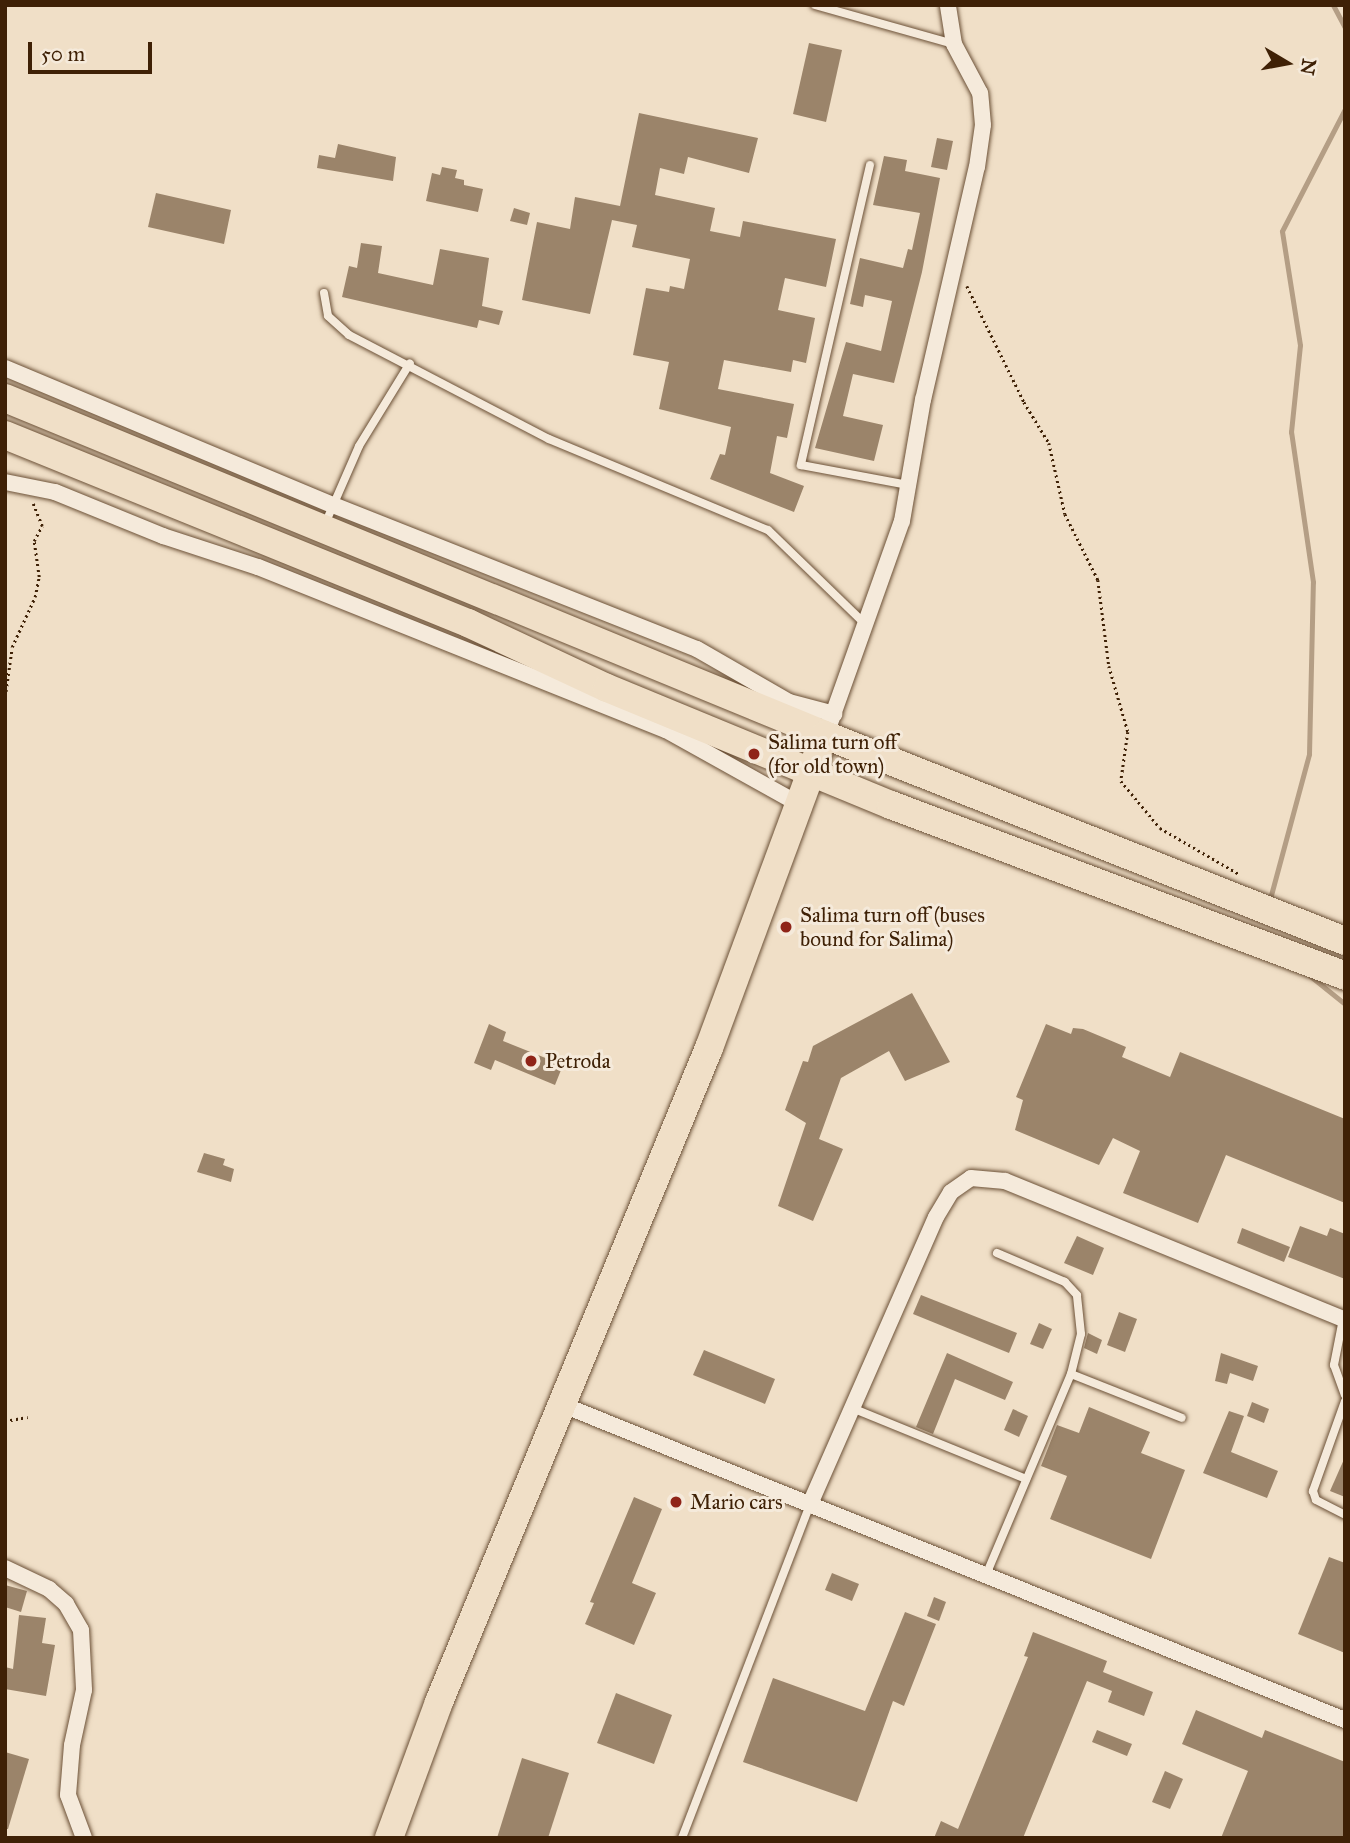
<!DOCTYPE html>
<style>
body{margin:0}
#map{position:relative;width:1350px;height:1843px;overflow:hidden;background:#f0dfc7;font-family:"IM FELL Great Primer",serif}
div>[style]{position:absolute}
.stream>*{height:5px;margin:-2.5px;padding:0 2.5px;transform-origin:2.5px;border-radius:2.5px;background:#b49e85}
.building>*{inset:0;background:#9b846a}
.path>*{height:2.5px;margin-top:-1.25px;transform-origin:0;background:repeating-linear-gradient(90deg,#3f2106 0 2px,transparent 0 5.5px)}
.roads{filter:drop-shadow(0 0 2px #6b5036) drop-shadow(0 0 2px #6b5036)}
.lane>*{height:8px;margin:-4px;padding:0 4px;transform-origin:4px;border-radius:4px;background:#f5eadb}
.street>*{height:16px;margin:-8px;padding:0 8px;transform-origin:8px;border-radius:8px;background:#f5eadb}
.highway>*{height:28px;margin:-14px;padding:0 14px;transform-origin:14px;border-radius:14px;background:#f0dfc7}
.dots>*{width:19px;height:19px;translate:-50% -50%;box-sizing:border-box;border:4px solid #f5eadb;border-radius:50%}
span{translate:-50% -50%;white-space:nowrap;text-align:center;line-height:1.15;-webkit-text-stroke:6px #f5eadb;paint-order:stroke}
.poi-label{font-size:21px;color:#3f2106}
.left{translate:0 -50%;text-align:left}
.frame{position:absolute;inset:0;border:7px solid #3f2106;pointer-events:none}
.north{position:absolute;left:1252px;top:28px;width:70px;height:70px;-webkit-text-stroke:5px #f5eadb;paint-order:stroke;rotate:100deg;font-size:19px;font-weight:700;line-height:28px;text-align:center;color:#3f2106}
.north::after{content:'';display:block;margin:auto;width:24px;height:32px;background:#3f2106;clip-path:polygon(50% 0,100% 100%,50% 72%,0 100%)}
.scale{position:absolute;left:28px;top:42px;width:124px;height:32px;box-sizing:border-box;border:4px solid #3f2106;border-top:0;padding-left:9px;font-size:21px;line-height:24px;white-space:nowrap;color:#3f2106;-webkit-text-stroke:5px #f5eadb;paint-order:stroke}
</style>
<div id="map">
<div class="stream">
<div style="left:1333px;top:5px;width:26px;rotate:62deg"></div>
<div style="left:1271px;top:895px;width:146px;rotate:-74.9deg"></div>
<div style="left:1309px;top:754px;width:172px;rotate:-88.7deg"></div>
<div style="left:1313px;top:582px;width:152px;rotate:-98.3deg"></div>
<div style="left:1291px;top:432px;width:87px;rotate:-84.1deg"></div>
<div style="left:1300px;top:345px;width:115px;rotate:-99deg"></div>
<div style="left:1282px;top:231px;width:137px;rotate:-62.7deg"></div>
<div style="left:1309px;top:975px;width:46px;rotate:38.9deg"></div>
</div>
<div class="building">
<div style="clip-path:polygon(809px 43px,842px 50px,826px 122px,793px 114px)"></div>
<div style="clip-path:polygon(639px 113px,758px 138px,749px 173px,688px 157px,684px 174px,660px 168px,655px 195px,715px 208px,710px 231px,740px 237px,743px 221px,836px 239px,826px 287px,785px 278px,778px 310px,815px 318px,806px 363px,793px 360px,791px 372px,724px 360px,718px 389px,794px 404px,787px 438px,777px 436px,770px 473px,804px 486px,794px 512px,710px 479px,720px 454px,725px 455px,731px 427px,659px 409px,669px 362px,633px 355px,646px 288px,669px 292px,670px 286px,684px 289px,690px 259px,632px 247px,637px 225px,612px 220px,590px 314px,522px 300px,537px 222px,570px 229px,575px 197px,620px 206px)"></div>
<div style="clip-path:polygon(937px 138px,953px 141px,947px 170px,931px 167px)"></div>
<div style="clip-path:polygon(338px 144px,396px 157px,393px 181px,317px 168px,319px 155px,335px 158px)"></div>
<div style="clip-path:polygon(884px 156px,907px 160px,905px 171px,940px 178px,922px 272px,894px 383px,853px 374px,843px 416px,883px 425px,874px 461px,815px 448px,846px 342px,881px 351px,892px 301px,865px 295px,863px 307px,850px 304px,860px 258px,903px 268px,908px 249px,912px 250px,920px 213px,873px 205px)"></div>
<div style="clip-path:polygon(442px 167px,457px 170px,455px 178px,464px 180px,464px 185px,483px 189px,478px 212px,426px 201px,432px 173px,440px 175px)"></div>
<div style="clip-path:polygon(156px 193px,231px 210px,224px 244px,148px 227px)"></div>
<div style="clip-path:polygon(514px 208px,530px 213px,527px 225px,510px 221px)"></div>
<div style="clip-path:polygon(361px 243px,382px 246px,378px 273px,433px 285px,440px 249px,489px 258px,482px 306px,503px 311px,499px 325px,479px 320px,477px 328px,342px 297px,349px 266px,357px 268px)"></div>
<div style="clip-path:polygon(912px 993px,950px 1062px,905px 1081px,889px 1051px,841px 1078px,819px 1139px,843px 1149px,813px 1221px,778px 1206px,806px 1123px,785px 1110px,803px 1061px,808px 1062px,813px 1046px)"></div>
<div style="clip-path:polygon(489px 1024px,506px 1032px,503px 1041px,563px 1065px,555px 1085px,495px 1060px,491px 1070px,474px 1063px)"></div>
<div style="clip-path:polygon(1046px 1024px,1071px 1034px,1073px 1028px,1083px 1029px,1126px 1047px,1122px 1057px,1170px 1077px,1180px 1052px,1345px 1119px,1345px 1203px,1226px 1155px,1198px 1223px,1123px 1193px,1140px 1151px,1113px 1138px,1099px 1165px,1015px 1130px,1023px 1100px,1016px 1097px)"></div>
<div style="clip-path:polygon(204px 1153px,225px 1159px,223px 1165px,234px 1169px,231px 1182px,197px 1172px)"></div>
<div style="clip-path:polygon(1300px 1226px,1327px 1236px,1330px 1228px,1345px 1234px,1345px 1279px,1288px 1257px)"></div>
<div style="clip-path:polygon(1242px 1228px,1290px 1247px,1284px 1262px,1237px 1243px)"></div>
<div style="clip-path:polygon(1077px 1236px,1104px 1248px,1093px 1275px,1064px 1263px)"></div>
<div style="clip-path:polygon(921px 1295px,1017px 1333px,1009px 1353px,913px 1314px)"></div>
<div style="clip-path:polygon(1119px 1312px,1137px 1319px,1125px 1352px,1107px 1345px)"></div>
<div style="clip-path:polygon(1039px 1323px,1052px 1329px,1043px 1349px,1030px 1344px)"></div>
<div style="clip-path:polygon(1088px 1333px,1102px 1340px,1097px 1354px,1084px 1348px)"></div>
<div style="clip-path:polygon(704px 1350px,775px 1379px,765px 1404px,693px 1375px)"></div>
<div style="clip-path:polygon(947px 1353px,1013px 1382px,1005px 1400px,955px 1379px,933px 1434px,916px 1427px)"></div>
<div style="clip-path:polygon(1221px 1353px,1258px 1366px,1253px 1381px,1230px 1373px,1227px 1384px,1215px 1381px)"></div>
<div style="clip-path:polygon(1252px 1402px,1269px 1409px,1264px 1423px,1247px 1416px)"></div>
<div style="clip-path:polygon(1089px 1407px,1150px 1432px,1141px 1453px,1185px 1470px,1151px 1559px,1050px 1519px,1067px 1476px,1041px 1466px,1057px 1425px,1079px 1433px)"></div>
<div style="clip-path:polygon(1013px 1409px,1028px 1416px,1019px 1437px,1004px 1430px)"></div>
<div style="clip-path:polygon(1229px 1411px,1244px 1416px,1231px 1452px,1278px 1471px,1267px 1498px,1203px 1473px)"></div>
<div style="clip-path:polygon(1345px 1457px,1345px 1497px,1330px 1491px)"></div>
<div style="clip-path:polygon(634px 1497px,662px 1509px,632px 1583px,656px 1593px,634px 1645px,585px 1624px,594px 1603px,590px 1602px)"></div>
<div style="clip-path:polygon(1329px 1557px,1345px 1563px,1345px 1653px,1298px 1634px)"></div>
<div style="clip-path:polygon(832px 1573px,859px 1584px,852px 1601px,825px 1590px)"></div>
<div style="clip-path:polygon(5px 1585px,27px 1591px,21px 1612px,5px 1607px)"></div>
<div style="clip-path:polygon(934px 1597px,946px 1602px,939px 1621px,927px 1616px)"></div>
<div style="clip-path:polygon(905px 1612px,936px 1624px,904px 1706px,893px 1701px,857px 1802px,743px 1762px,773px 1678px,865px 1711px)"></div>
<div style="clip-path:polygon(19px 1615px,46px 1618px,42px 1643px,55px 1645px,46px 1696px,5px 1689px,5px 1667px,13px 1669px)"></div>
<div style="clip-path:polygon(1033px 1632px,1107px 1661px,1103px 1672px,1153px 1692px,1144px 1716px,1108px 1702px,1112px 1691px,1087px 1681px,1023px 1838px,934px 1838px,941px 1821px,958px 1829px,1028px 1657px,1024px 1656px)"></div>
<div style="clip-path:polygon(616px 1693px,672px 1715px,654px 1764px,597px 1743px)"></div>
<div style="clip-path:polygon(1196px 1710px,1262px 1738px,1265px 1730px,1345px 1762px,1345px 1838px,1221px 1838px,1248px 1771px,1182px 1744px)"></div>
<div style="clip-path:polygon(1097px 1730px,1132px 1744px,1127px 1756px,1092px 1742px)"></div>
<div style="clip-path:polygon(5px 1752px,29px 1759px,8px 1829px,5px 1829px)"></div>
<div style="clip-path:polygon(522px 1758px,569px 1773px,548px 1838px,497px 1838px)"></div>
<div style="clip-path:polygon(1165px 1771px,1183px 1779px,1170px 1809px,1152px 1802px)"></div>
</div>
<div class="path">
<div style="left:967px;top:286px;width:129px;rotate:63.8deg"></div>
<div style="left:1024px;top:402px;width:48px;rotate:58.6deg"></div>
<div style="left:1049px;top:443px;width:73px;rotate:77.3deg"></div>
<div style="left:1065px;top:514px;width:74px;rotate:63.4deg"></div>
<div style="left:1098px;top:580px;width:87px;rotate:82.7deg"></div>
<div style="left:1109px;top:666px;width:69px;rotate:73.9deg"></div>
<div style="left:1128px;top:732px;width:49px;rotate:98.1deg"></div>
<div style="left:1121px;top:781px;width:61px;rotate:50.3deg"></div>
<div style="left:1160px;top:828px;width:91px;rotate:30.2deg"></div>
<div style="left:5px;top:697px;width:50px;rotate:-82deg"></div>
<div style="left:12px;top:647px;width:55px;rotate:-65.3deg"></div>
<div style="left:35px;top:597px;width:20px;rotate:-79deg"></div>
<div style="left:39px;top:577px;width:36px;rotate:-98deg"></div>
<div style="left:34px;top:541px;width:17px;rotate:-62deg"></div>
<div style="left:42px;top:526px;width:24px;rotate:-112deg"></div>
<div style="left:5px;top:1421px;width:23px;rotate:-10deg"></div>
</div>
<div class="roads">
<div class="lane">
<div style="left:815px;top:5px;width:144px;rotate:15.7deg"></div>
<div style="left:870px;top:165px;width:308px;rotate:103deg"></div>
<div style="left:801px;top:465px;width:109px;rotate:10.6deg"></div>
<div style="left:324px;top:293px;width:23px;rotate:80deg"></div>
<div style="left:328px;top:316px;width:28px;rotate:42deg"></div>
<div style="left:349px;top:335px;width:225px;rotate:27.5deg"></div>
<div style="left:549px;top:439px;width:237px;rotate:22.6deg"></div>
<div style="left:768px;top:530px;width:135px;rotate:44.1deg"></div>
<div style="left:325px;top:524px;width:85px;rotate:-66.4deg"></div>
<div style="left:359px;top:446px;width:97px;rotate:-58.4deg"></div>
<div style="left:1343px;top:1319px;width:47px;rotate:101.1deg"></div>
<div style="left:1334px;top:1365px;width:32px;rotate:70deg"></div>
<div style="left:1071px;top:1374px;width:119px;rotate:21.6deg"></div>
<div style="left:1345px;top:1401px;width:96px;rotate:109.6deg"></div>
<div style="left:1313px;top:1491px;width:9px;rotate:72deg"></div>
<div style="left:1316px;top:1500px;width:33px;rotate:27deg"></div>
<div style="left:852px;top:1408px;width:188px;rotate:22.2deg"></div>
<div style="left:986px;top:1575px;width:218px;rotate:-67.1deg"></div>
<div style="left:1071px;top:1374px;width:41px;rotate:-76deg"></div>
<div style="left:1081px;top:1334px;width:39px;rotate:-96deg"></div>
<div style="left:1077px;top:1295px;width:18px;rotate:-133deg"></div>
<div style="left:1065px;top:1282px;width:74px;rotate:-156.9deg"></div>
<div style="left:682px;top:1838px;width:358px;rotate:-69deg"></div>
</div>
<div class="street">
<div style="left:5px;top:368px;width:355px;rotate:22.7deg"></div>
<div style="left:333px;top:505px;width:391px;rotate:21.6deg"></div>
<div style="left:697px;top:649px;width:106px;rotate:29.9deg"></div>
<div style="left:789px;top:702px;width:47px;rotate:14.9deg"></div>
<div style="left:5px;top:482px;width:51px;rotate:11.3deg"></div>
<div style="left:55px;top:492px;width:117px;rotate:22.2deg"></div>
<div style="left:163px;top:536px;width:100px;rotate:18.1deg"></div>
<div style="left:258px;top:567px;width:439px;rotate:21.8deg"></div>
<div style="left:666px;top:730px;width:152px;rotate:29.1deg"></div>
<div style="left:830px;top:723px;width:214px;rotate:-70.4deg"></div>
<div style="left:902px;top:521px;width:123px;rotate:-80.2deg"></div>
<div style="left:923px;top:400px;width:239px;rotate:-77deg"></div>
<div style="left:977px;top:167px;width:42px;rotate:-81.9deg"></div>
<div style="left:983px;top:125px;width:32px;rotate:-95deg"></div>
<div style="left:980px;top:93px;width:55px;rotate:-118deg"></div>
<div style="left:954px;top:44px;width:39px;rotate:-99deg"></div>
<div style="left:563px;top:1405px;width:843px;rotate:21.94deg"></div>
<div style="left:810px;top:1504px;width:313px;rotate:-66.3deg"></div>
<div style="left:936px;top:1217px;width:29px;rotate:-59deg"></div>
<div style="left:951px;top:1192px;width:24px;rotate:-35deg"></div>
<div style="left:971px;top:1178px;width:34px;rotate:5deg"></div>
<div style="left:1005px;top:1181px;width:367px;rotate:22.2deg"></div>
<div style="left:5px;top:1568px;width:49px;rotate:25.5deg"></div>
<div style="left:49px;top:1589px;width:23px;rotate:41deg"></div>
<div style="left:66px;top:1604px;width:30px;rotate:60deg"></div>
<div style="left:81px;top:1630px;width:60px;rotate:87.1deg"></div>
<div style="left:84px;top:1690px;width:56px;rotate:102.3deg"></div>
<div style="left:72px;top:1745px;width:50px;rotate:94.6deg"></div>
<div style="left:68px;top:1795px;width:46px;rotate:69.6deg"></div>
</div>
<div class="highway">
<div style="left:5px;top:398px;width:887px;rotate:22.34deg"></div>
<div style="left:825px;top:735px;width:559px;rotate:21.61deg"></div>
<div style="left:5px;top:435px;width:500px;rotate:22.1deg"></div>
<div style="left:468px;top:623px;width:153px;rotate:25.1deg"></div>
<div style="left:607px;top:688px;width:307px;rotate:22.4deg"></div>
<div style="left:891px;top:805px;width:485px;rotate:20.6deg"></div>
<div style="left:389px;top:1838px;width:145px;rotate:-69.8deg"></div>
<div style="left:439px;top:1702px;width:708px;rotate:-67.57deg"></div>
<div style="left:709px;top:1048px;width:314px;rotate:-69.7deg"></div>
</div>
</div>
<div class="dots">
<div style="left:754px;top:754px;background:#8f2418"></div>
<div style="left:786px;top:927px;background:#8f2418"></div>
<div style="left:531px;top:1061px;background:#8f2418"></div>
<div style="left:676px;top:1502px;background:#8f2418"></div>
</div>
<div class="poi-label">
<span class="left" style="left:768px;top:754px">Salima turn off<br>(for old town)</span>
<span class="left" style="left:800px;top:927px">Salima turn off (buses<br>bound for Salima)</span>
<span class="left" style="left:545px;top:1061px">Petroda</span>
<span class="left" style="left:690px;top:1502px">Mario cars</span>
</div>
<div class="frame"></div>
<div class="north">N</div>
<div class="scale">50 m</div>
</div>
